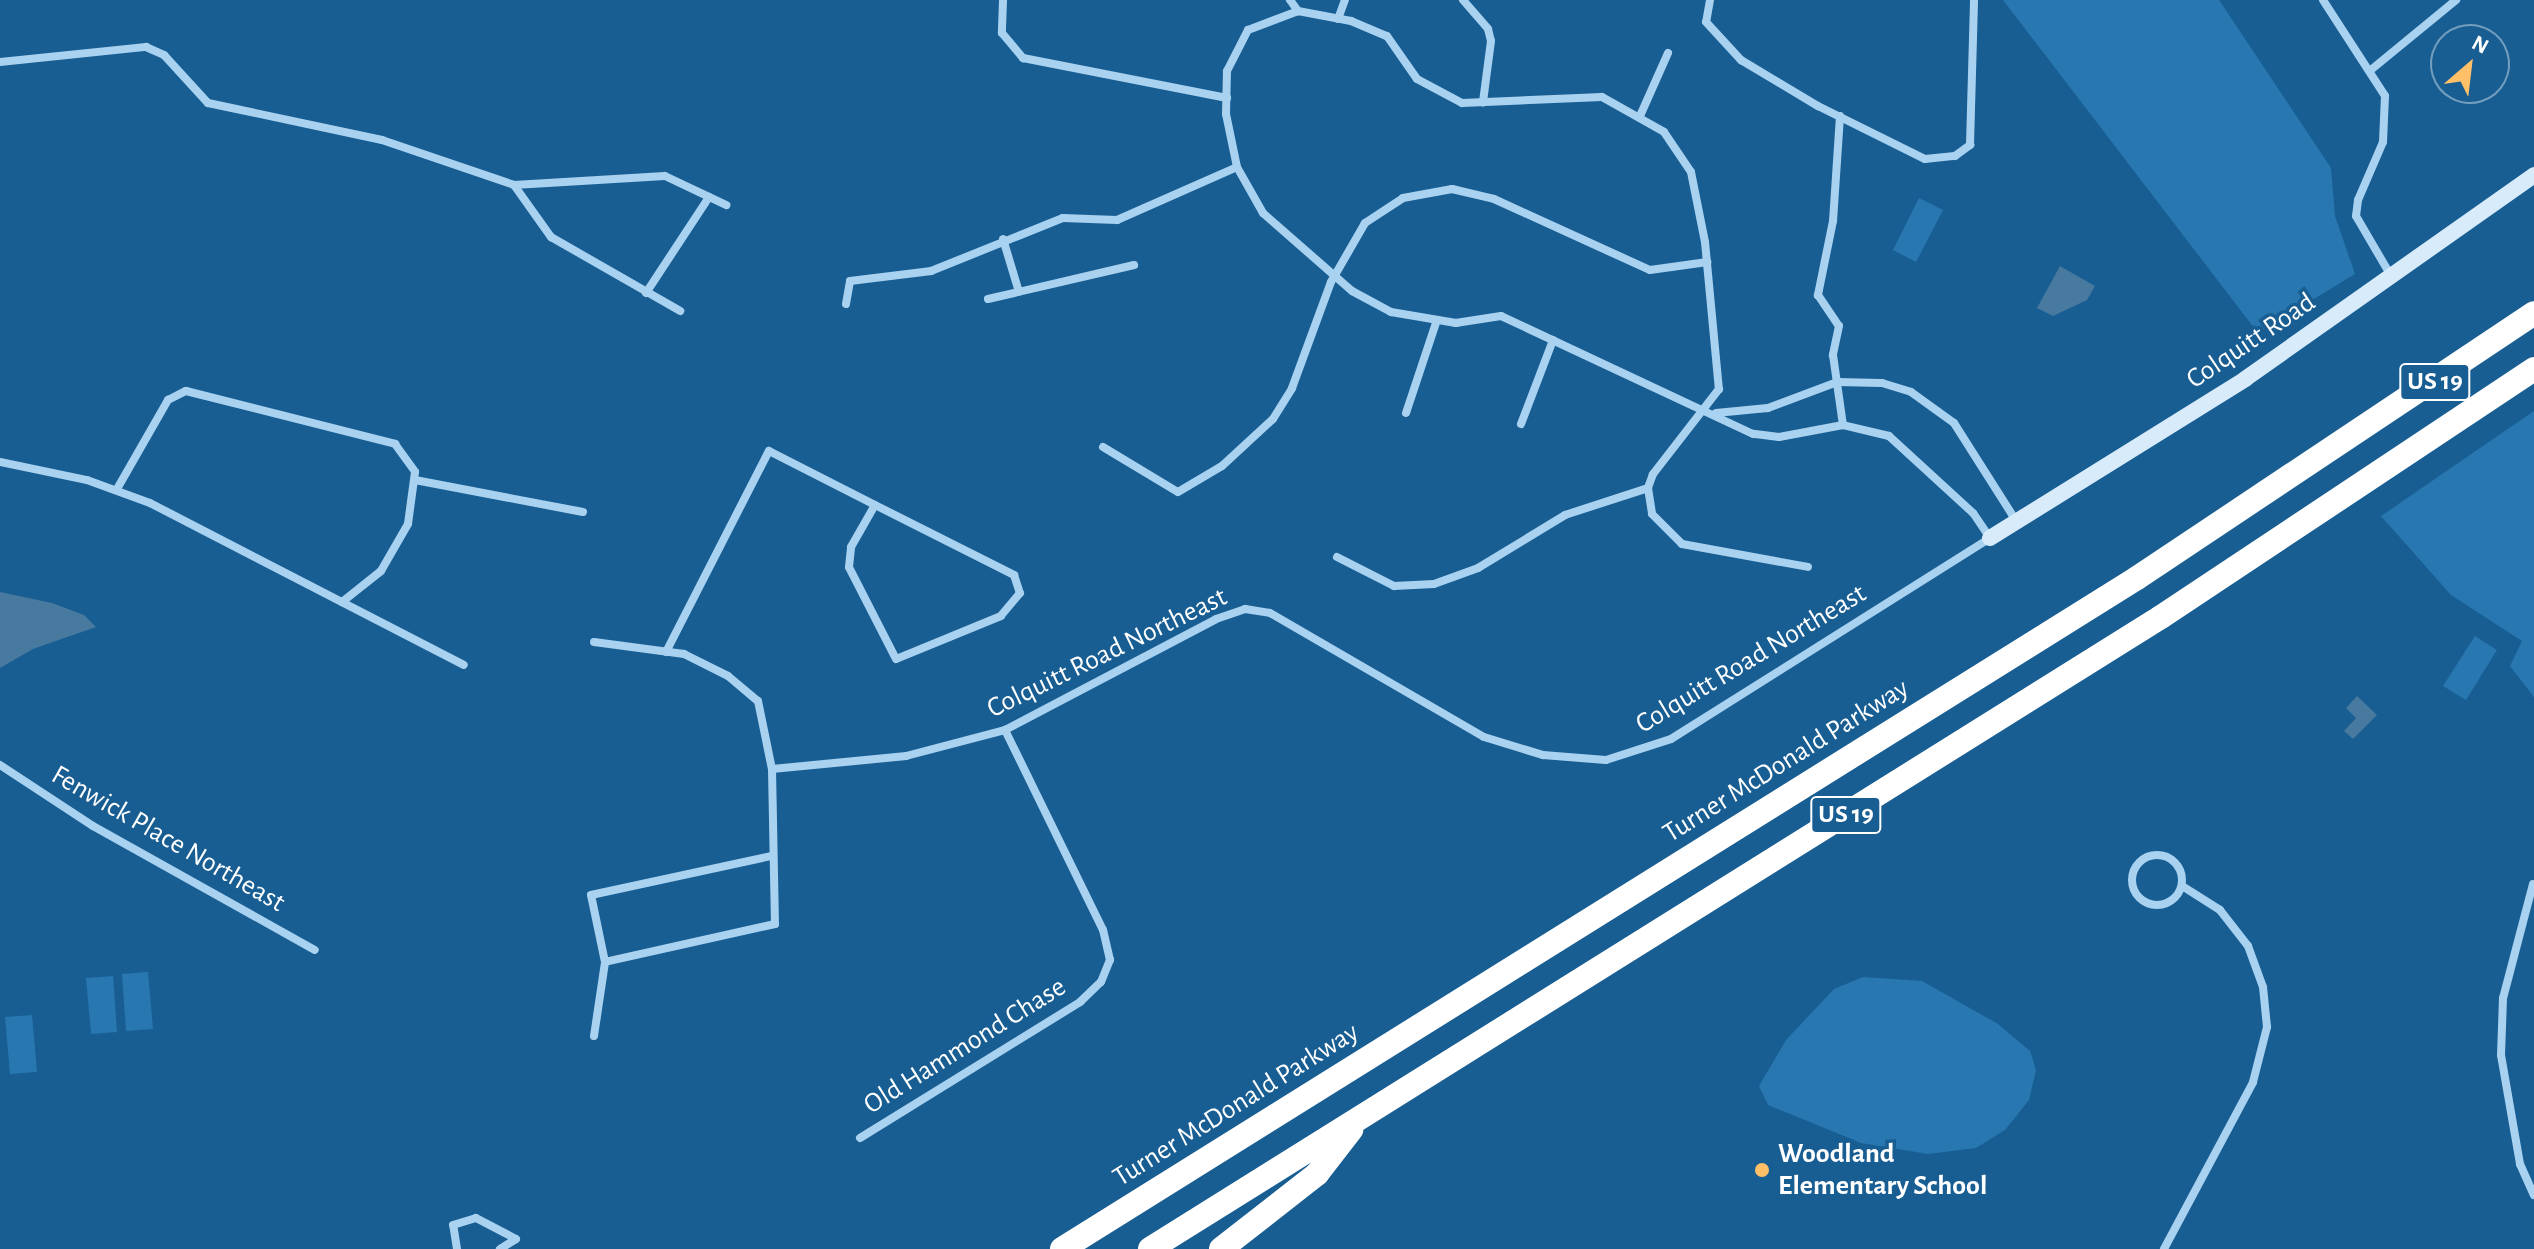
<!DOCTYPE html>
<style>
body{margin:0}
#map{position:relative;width:2534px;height:1249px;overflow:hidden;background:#185e93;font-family:"Alegreya Sans",sans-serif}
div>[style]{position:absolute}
.green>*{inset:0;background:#2877b0}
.water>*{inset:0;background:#48799f}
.street>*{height:8px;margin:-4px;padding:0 4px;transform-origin:4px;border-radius:4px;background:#a9d2f0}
.street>.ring{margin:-4px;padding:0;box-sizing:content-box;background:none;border:8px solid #a9d2f0;border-radius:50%}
.secondary>*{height:16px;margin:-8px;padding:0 8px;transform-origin:8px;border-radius:8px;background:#d7ebfb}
.highway>*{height:24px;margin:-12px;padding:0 12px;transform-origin:12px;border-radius:12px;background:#fff}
.dots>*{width:22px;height:22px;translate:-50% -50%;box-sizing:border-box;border:4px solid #185e93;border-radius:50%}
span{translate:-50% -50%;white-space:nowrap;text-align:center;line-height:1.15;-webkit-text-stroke:7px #185e93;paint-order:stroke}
.shield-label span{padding:2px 6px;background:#185e93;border:2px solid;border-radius:6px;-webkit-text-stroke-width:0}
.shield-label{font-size:26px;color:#fff;font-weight:700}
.street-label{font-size:28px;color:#fff}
.poi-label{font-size:28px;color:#fff;font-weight:700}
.left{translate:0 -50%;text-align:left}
.north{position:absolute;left:2430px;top:24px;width:80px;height:80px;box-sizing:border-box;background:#185e93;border:2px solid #749ebe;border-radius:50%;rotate:28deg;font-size:22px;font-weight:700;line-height:32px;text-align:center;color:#fff}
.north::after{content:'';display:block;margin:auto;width:28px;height:36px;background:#ffc068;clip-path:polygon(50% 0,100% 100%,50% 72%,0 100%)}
</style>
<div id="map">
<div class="green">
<div style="clip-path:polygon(2003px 0,2219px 0,2331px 168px,2335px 216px,2355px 274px,2258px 333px)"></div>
<div style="clip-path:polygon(1919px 198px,1943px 210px,1916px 262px,1893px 250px)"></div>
<div style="clip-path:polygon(2534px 411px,2534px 697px,2510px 666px,2522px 641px,2451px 595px,2381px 516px)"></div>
<div style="clip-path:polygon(2475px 636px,2497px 650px,2466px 700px,2443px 686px)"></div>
<div style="clip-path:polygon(148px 972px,153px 1029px,126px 1031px,122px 974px)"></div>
<div style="clip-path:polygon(113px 976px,117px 1032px,91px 1034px,86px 978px)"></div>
<div style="clip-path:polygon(1863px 977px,1922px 981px,1998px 1024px,2030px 1051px,2036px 1070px,2029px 1100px,2005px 1130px,1976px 1148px,1928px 1154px,1861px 1143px,1768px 1105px,1759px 1086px,1786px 1040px,1834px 989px)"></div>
<div style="clip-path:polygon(32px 1015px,37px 1072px,10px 1074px,5px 1017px)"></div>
</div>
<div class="water">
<div style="clip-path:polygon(2060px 266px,2095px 286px,2087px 300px,2053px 316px,2037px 308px)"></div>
<div style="clip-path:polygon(0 592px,52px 603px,84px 615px,96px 627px,33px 649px,0 668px)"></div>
<div style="clip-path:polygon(2357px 696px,2377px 715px,2353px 739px,2344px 731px,2356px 718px,2346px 708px)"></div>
</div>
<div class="street">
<div style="left:1003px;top:0;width:33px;rotate:92deg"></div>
<div style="left:1002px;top:33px;width:33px;rotate:50deg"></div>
<div style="left:1023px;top:58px;width:208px;rotate:11.1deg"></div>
<div style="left:1290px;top:0;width:14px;rotate:54deg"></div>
<div style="left:1298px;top:11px;width:54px;rotate:10.7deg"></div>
<div style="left:1351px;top:21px;width:39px;rotate:23deg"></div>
<div style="left:1387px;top:36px;width:52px;rotate:55.1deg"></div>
<div style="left:1417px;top:79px;width:51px;rotate:28.1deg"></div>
<div style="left:1462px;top:103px;width:140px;rotate:-2.5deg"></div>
<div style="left:1602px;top:97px;width:71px;rotate:29.4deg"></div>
<div style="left:1664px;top:132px;width:48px;rotate:56deg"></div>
<div style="left:1691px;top:172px;width:71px;rotate:78.7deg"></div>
<div style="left:1705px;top:242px;width:148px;rotate:84.6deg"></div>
<div style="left:1719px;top:389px;width:108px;rotate:127.8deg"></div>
<div style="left:1653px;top:474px;width:15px;rotate:110deg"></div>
<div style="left:1648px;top:488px;width:26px;rotate:81deg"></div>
<div style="left:1652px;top:514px;width:42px;rotate:45deg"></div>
<div style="left:1682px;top:544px;width:128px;rotate:10.3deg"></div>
<div style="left:1463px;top:0;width:38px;rotate:49deg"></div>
<div style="left:1488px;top:29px;width:12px;rotate:76deg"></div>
<div style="left:1491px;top:41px;width:62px;rotate:97.5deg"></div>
<div style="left:1710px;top:0;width:22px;rotate:100deg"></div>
<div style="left:1706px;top:22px;width:52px;rotate:47.4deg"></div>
<div style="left:1741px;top:60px;width:90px;rotate:30.9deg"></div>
<div style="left:1818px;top:106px;width:119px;rotate:26.4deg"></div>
<div style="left:1925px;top:159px;width:30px;rotate:-6deg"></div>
<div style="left:1955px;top:156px;width:19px;rotate:-36deg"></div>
<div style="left:1970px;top:145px;width:144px;rotate:-88.4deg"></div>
<div style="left:2323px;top:0;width:114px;rotate:57.1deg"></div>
<div style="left:2385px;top:96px;width:46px;rotate:92.5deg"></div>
<div style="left:2383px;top:142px;width:63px;rotate:113.3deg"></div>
<div style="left:2358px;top:200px;width:16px;rotate:97deg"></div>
<div style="left:2356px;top:216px;width:69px;rotate:59.7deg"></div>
<div style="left:1338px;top:19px;width:20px;rotate:-70deg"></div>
<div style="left:0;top:62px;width:147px;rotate:-5.9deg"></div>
<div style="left:146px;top:47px;width:20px;rotate:24deg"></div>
<div style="left:164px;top:55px;width:65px;rotate:47.5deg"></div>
<div style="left:208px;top:103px;width:178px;rotate:12deg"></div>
<div style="left:382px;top:140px;width:139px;rotate:18.8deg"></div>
<div style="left:514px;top:185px;width:151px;rotate:-3.4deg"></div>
<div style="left:665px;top:176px;width:68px;rotate:25.4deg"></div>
<div style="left:2372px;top:69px;width:109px;rotate:-39.4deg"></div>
<div style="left:1640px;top:116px;width:69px;rotate:-66deg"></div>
<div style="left:1840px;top:116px;width:105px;rotate:93.8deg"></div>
<div style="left:1833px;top:221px;width:76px;rotate:101.5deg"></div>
<div style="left:1818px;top:295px;width:37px;rotate:56deg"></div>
<div style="left:1839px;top:326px;width:30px;rotate:102deg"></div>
<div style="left:1833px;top:355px;width:71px;rotate:81.9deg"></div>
<div style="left:514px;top:185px;width:64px;rotate:54.6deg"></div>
<div style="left:551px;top:237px;width:149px;rotate:29.8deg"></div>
<div style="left:1003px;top:239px;width:55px;rotate:73.2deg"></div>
<div style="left:646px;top:293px;width:115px;rotate:-56.7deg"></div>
<div style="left:988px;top:299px;width:150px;rotate:-13.1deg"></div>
<div style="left:846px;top:304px;width:23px;rotate:-80deg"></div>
<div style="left:850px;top:281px;width:82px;rotate:-7deg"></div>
<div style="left:931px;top:271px;width:142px;rotate:-21.9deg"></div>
<div style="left:1063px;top:218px;width:54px;rotate:2.1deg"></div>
<div style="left:1117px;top:220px;width:131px;rotate:-23.8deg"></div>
<div style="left:1406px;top:413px;width:98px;rotate:-71.6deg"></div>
<div style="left:1716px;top:413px;width:52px;rotate:-5.5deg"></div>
<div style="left:1768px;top:408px;width:74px;rotate:-20.6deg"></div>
<div style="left:1837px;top:382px;width:45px;rotate:1.3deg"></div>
<div style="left:1882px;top:383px;width:30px;rotate:17deg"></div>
<div style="left:1911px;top:392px;width:53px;rotate:35.8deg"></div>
<div style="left:1954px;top:423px;width:114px;rotate:57.6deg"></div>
<div style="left:1521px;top:424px;width:90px;rotate:-69.1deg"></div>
<div style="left:1103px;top:447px;width:87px;rotate:31deg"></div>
<div style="left:1178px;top:492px;width:51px;rotate:-30.6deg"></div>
<div style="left:1222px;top:466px;width:69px;rotate:-42.7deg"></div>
<div style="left:1273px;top:419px;width:36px;rotate:-58deg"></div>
<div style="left:1292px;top:388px;width:113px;rotate:-69.8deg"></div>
<div style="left:1331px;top:282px;width:68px;rotate:-60deg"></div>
<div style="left:1365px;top:223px;width:45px;rotate:-33.3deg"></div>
<div style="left:1403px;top:198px;width:50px;rotate:-10.4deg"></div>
<div style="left:1452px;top:189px;width:43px;rotate:13.4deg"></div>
<div style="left:1494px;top:199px;width:171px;rotate:24.5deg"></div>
<div style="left:1650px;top:270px;width:58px;rotate:-8deg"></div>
<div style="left:0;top:462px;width:89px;rotate:11.7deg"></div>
<div style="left:87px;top:480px;width:67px;rotate:20.1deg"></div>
<div style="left:150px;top:503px;width:353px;rotate:27.3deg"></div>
<div style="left:415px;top:480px;width:171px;rotate:10.8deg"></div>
<div style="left:117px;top:489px;width:103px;rotate:-60.2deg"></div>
<div style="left:168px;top:400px;width:20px;rotate:-27deg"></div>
<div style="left:186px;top:391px;width:216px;rotate:14.2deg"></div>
<div style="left:395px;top:444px;width:34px;rotate:54deg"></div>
<div style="left:415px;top:472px;width:52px;rotate:97.7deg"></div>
<div style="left:408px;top:524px;width:54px;rotate:119.9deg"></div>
<div style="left:381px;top:571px;width:50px;rotate:141.5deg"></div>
<div style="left:875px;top:505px;width:156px;rotate:26.7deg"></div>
<div style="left:1014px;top:575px;width:19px;rotate:72deg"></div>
<div style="left:1020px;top:593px;width:30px;rotate:130deg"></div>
<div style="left:1001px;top:616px;width:113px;rotate:157.7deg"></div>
<div style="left:896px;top:659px;width:103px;rotate:-117.1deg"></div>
<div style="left:849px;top:567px;width:20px;rotate:-84deg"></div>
<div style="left:851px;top:547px;width:48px;rotate:-60.3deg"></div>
<div style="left:1337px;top:557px;width:64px;rotate:27deg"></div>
<div style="left:1394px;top:586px;width:40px;rotate:-2.9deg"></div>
<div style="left:1434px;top:584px;width:47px;rotate:-20deg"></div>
<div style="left:1478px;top:568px;width:102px;rotate:-31.3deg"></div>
<div style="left:1565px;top:515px;width:87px;rotate:-18deg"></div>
<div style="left:594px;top:642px;width:91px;rotate:7.6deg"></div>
<div style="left:684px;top:654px;width:49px;rotate:26.6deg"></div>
<div style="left:728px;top:676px;width:39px;rotate:40deg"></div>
<div style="left:758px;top:701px;width:69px;rotate:78.4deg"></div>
<div style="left:772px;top:769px;width:155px;rotate:88.9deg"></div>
<div style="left:775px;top:924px;width:174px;rotate:167.4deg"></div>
<div style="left:666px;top:652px;width:226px;rotate:-62.9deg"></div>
<div style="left:769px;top:451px;width:119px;rotate:27deg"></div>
<div style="left:0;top:765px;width:111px;rotate:33.3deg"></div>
<div style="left:93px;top:826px;width:254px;rotate:29.2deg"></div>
<div style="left:772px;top:769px;width:135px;rotate:-5.5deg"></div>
<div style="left:906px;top:756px;width:102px;rotate:-14.7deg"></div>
<div style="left:1005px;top:730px;width:238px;rotate:-27.7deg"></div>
<div style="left:1216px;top:619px;width:31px;rotate:-19deg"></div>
<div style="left:1245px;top:609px;width:25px;rotate:9deg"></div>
<div style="left:1270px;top:613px;width:247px;rotate:30.1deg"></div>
<div style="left:1484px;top:737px;width:62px;rotate:17deg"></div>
<div style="left:1543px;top:755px;width:63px;rotate:4.5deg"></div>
<div style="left:1606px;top:760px;width:68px;rotate:-17.9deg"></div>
<div style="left:1671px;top:739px;width:377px;rotate:-32.2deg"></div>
<div style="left:1990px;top:538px;width:30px;rotate:-124deg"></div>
<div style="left:1973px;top:513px;width:114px;rotate:-137.5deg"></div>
<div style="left:1889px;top:436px;width:47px;rotate:-166.6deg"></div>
<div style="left:1843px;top:425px;width:65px;rotate:169.4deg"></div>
<div style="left:1779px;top:437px;width:26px;rotate:-173deg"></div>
<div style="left:1753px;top:434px;width:278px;rotate:-154.9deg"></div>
<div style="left:1501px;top:316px;width:46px;rotate:171.2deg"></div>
<div style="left:1456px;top:323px;width:66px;rotate:-170.4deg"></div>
<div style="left:1391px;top:312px;width:44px;rotate:-151.7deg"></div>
<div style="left:1352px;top:291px;width:118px;rotate:-138.8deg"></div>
<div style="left:1263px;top:213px;width:53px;rotate:-119.5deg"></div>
<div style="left:1237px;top:167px;width:54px;rotate:-101.7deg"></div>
<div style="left:1226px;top:114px;width:43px;rotate:-88.7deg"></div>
<div style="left:1227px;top:71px;width:46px;rotate:-62.9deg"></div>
<div style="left:1248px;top:30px;width:53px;rotate:-20.8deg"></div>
<div class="ring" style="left:2132px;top:855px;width:42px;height:42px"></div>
<div style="left:2533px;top:884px;width:118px;rotate:104.7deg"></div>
<div style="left:2503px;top:998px;width:57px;rotate:92deg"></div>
<div style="left:2501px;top:1055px;width:111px;rotate:80.1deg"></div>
<div style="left:2520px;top:1164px;width:34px;rotate:66deg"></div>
<div style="left:594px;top:1036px;width:75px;rotate:-81.5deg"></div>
<div style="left:605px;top:962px;width:68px;rotate:-101.8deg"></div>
<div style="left:591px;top:895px;width:185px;rotate:-12.2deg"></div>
<div style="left:860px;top:1138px;width:259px;rotate:-31.7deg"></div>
<div style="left:1080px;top:1002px;width:29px;rotate:-44deg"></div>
<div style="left:1101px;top:982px;width:24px;rotate:-68deg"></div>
<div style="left:1110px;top:960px;width:31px;rotate:-103deg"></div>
<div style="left:1103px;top:930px;width:223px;rotate:-116.1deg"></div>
<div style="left:457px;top:1249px;width:24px;rotate:-99deg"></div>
<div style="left:453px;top:1225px;width:24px;rotate:-17deg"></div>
<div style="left:476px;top:1218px;width:45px;rotate:27.7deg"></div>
<div style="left:516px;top:1239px;width:19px;rotate:148deg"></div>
<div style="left:2164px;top:1249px;width:189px;rotate:-61.9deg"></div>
<div style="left:2253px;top:1082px;width:57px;rotate:-75.7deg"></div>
<div style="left:2267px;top:1027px;width:40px;rotate:-95.7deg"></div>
<div style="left:2263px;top:987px;width:44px;rotate:-110.1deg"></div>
<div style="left:2248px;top:946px;width:46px;rotate:-127.9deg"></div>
<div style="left:2220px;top:910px;width:45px;rotate:-147.7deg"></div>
</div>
<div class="secondary">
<div style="left:1990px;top:538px;width:301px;rotate:-31.9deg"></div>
<div style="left:2245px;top:379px;width:354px;rotate:-35.2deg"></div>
</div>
<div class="highway">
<div style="left:1062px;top:1249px;width:1267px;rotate:-31.97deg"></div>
<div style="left:2137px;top:578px;width:477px;rotate:-33.7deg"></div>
<div style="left:1150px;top:1249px;width:1192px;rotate:-32.01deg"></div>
<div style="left:2161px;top:617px;width:448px;rotate:-33.6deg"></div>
<div style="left:1221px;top:1249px;width:122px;rotate:-38deg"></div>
<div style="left:1317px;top:1174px;width:56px;rotate:-52.3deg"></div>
</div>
<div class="dots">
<div style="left:1762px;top:1170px;background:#ffc068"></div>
</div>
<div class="shield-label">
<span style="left:2435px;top:382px">US 19</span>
<span style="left:1846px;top:815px">US 19</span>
</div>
<div class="street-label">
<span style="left:2251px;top:341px;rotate:-34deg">Colquitt Road</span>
<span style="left:1107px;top:653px;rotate:-26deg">Colquitt Road Northeast</span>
<span style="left:1751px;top:659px;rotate:-31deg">Colquitt Road Northeast</span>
<span style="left:1786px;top:761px;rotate:-32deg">Turner McDonald Parkway</span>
<span style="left:168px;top:839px;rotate:30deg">Fenwick Place Northeast</span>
<span style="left:965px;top:1046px;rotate:-32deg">Old Hammond Chase</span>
<span style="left:1236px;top:1105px;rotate:-32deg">Turner McDonald Parkway</span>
</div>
<div class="poi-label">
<span class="left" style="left:1778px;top:1170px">Woodland<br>Elementary School</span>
</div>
<div class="north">N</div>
</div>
